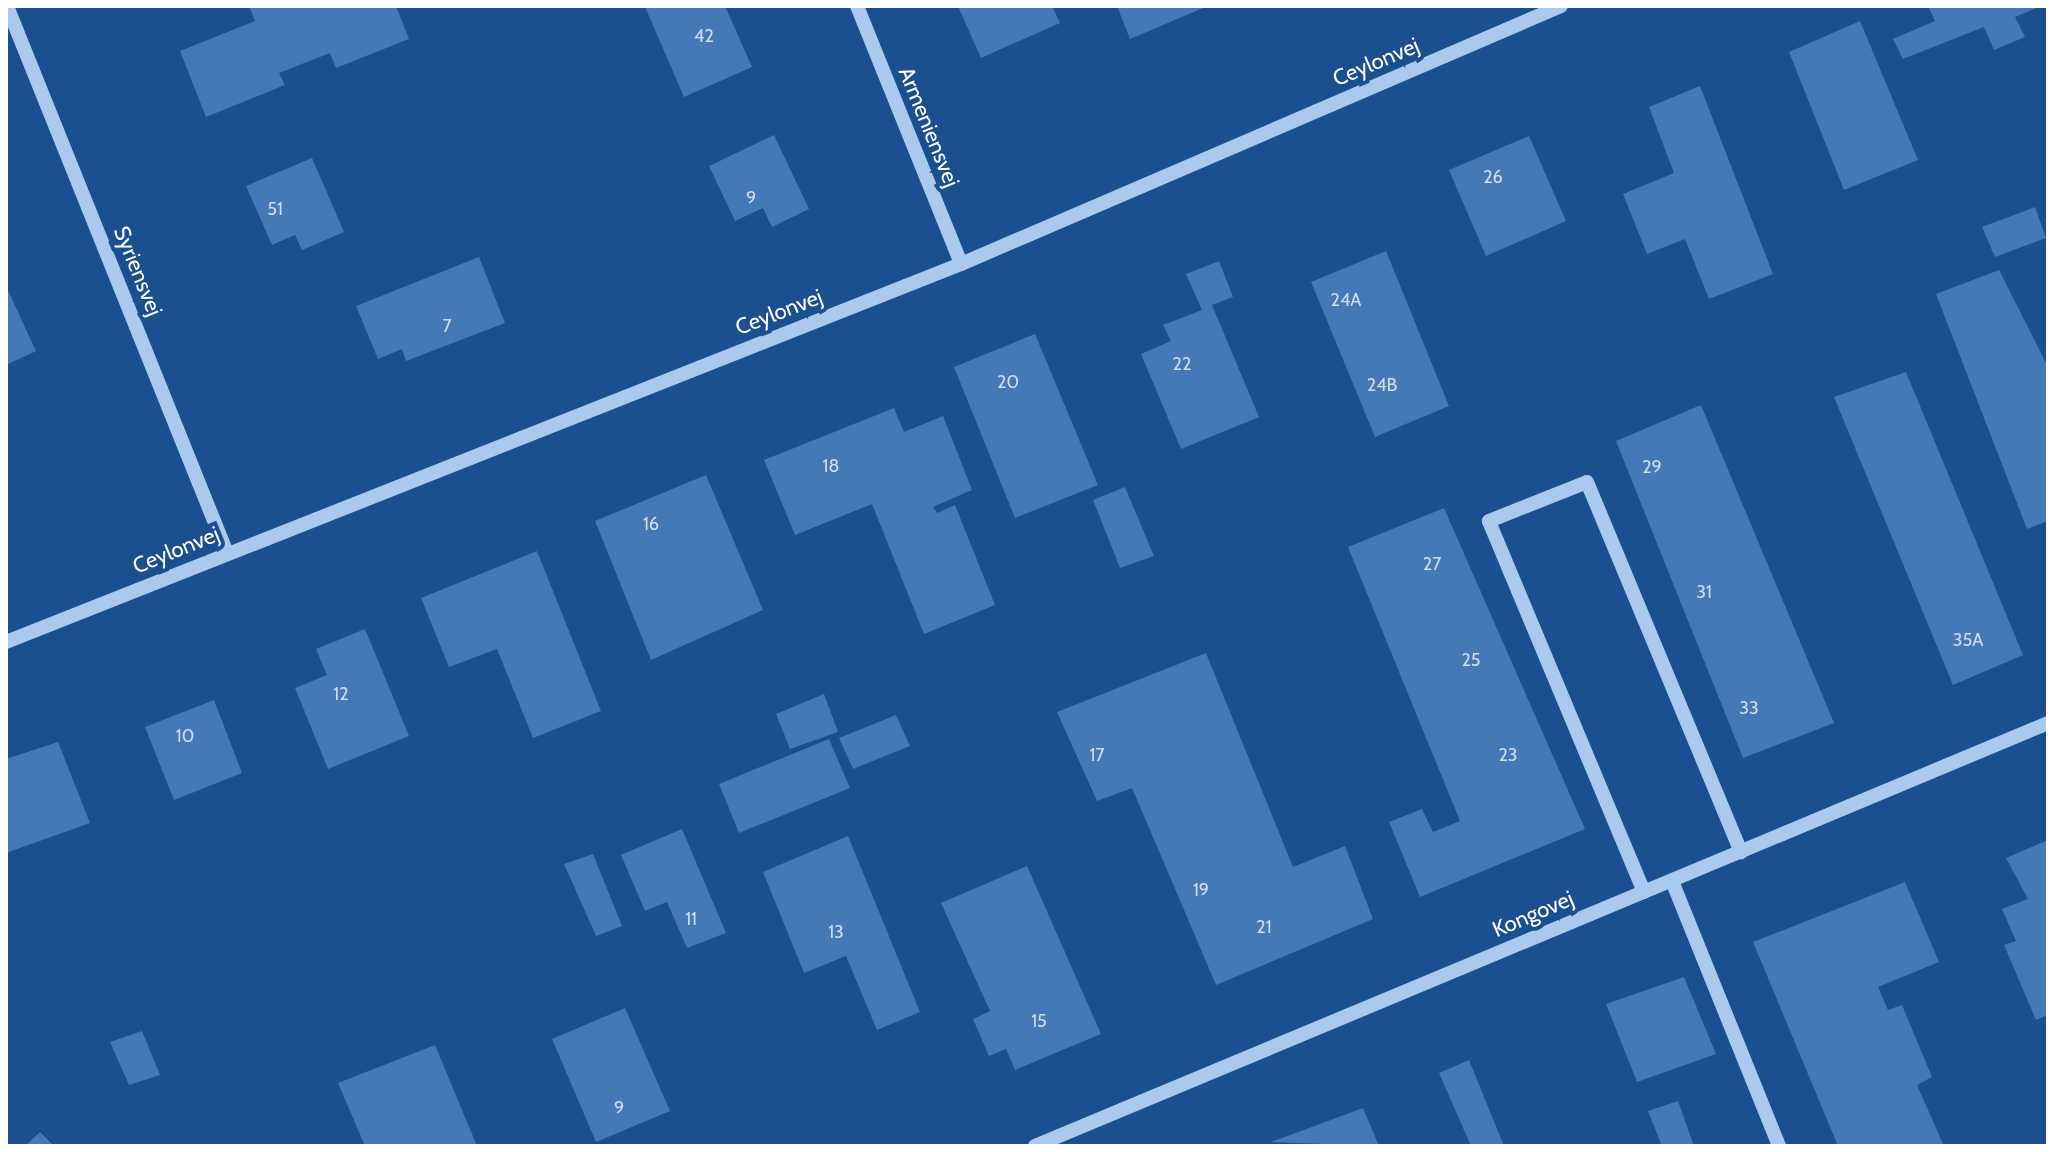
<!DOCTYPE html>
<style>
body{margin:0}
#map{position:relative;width:2054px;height:1152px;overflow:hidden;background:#1b4f8f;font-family:Cabin,sans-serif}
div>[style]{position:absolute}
.building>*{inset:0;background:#4478b7}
.minor>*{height:14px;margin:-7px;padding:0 7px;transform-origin:7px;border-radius:7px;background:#a9c9ee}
span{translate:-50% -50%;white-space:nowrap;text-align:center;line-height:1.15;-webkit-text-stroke:8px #1b4f8f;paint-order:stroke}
.number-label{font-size:18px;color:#d0dded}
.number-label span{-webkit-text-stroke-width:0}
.street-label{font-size:22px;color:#fff}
.frame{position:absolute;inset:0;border:8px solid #fff;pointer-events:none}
</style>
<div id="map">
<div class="building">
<div style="clip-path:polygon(249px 6px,396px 6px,409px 39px,336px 68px,330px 53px,279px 73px,285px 85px,206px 117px,180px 51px,255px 21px)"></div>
<div style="clip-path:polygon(725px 6px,752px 67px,684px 97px,645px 7px)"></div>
<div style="clip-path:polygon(958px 6px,1052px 6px,1060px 23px,981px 58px)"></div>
<div style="clip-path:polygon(1117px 6px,1208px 6px,1130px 39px)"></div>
<div style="clip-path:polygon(1928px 6px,2041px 6px,2015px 17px,2025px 37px,1994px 50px,1984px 27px,1903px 59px,1893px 39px,1935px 21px)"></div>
<div style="clip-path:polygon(1860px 21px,1918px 160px,1844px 190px,1789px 52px)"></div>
<div style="clip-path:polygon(1700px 86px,1773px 274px,1709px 299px,1685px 239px,1647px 254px,1623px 194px,1674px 173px,1649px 107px)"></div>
<div style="clip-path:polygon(774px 135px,809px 209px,772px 227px,763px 208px,735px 221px,709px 166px)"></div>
<div style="clip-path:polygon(1529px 136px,1566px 221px,1486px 256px,1449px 170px)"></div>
<div style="clip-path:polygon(312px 158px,344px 232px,302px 250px,295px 235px,272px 245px,246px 186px)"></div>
<div style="clip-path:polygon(2035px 207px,2046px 238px,1995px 257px,1982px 227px)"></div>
<div style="clip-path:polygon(1386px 251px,1449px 406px,1375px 437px,1311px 282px)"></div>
<div style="clip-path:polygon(479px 257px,505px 323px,406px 361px,402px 349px,378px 359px,356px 306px)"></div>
<div style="clip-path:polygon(1219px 261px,1233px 297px,1212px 305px,1259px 417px,1181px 449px,1141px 354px,1171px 341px,1163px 325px,1202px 310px,1186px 274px)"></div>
<div style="clip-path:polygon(1999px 270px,2048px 367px,2048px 521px,2027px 529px,1936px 294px)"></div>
<div style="clip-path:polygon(6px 286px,36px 351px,6px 365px)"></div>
<div style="clip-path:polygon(1035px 334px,1098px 485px,1015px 518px,954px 367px)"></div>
<div style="clip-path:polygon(1906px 372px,2023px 655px,1953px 685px,1834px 397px)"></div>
<div style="clip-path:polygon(1701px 405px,1834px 723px,1743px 758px,1616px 441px)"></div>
<div style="clip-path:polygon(894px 408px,904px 432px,943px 416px,972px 490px,933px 507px,937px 513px,955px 505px,995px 605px,924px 634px,872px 504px,795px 535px,764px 460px)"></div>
<div style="clip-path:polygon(706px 475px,763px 610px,651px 660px,595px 521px)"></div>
<div style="clip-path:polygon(1125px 487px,1154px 556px,1120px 568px,1093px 500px)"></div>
<div style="clip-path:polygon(1444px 508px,1585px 829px,1420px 897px,1389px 822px,1422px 809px,1433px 832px,1460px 821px,1348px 547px)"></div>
<div style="clip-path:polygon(537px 551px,601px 711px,533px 738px,497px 649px,449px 667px,421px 598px)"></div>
<div style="clip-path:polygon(365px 629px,409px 736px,328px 769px,295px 688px,327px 675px,316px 649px)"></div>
<div style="clip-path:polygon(1206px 653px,1293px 867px,1345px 846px,1373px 919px,1216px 985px,1132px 788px,1097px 801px,1057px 712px)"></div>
<div style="clip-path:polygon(824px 694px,838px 732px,790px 749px,776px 714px)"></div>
<div style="clip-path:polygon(214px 700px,242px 773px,174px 800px,145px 727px)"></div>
<div style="clip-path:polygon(896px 715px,910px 746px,853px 769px,839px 738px)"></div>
<div style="clip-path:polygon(829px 739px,850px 788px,739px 833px,719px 784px)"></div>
<div style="clip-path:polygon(58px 742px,90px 823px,6px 853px,6px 759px)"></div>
<div style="clip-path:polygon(682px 829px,726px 933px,687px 948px,667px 902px,645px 911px,621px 855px)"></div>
<div style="clip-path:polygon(848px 836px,920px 1012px,877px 1030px,846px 956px,804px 973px,763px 872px)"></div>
<div style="clip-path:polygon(2048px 840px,2048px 1015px,2036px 1020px,2004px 945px,2016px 941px,2002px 909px,2028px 899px,2006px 858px)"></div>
<div style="clip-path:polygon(593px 854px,622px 926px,596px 936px,564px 864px)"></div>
<div style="clip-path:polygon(1027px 866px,1101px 1034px,1015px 1070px,1006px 1049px,989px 1056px,973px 1019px,990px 1011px,941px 903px)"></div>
<div style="clip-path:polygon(1905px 882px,1939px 962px,1878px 987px,1888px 1010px,1902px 1005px,1932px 1077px,1917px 1085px,1944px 1146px,1838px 1146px,1753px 942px)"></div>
<div style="clip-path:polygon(1684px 977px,1716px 1054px,1637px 1082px,1606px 1004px)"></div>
<div style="clip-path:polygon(625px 1008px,670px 1111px,596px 1142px,552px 1039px)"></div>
<div style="clip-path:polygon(142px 1031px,160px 1075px,129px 1085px,110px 1042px)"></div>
<div style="clip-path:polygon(435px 1045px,477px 1146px,365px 1146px,338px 1083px)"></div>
<div style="clip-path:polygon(1469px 1060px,1504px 1146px,1471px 1146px,1439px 1073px)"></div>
<div style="clip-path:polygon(1678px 1101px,1694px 1146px,1662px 1146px,1648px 1111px)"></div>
<div style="clip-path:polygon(1363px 1108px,1379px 1146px,1271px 1142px)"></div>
<div style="clip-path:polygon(40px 1132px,54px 1146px,25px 1146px)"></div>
</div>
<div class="minor">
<div style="left:7px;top:6px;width:590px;rotate:68.09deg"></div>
<div style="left:857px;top:6px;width:278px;rotate:68deg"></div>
<div style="left:6px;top:642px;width:1027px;rotate:-21.59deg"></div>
<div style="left:961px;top:264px;width:653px;rotate:-23.27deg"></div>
<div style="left:1672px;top:881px;width:286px;rotate:68deg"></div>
<div style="left:1644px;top:892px;width:402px;rotate:-112.7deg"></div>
<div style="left:1489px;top:521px;width:105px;rotate:-21.7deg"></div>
<div style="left:1587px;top:482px;width:401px;rotate:67.4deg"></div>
<div style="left:1035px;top:1146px;width:1098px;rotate:-22.66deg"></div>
</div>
<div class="number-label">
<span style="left:704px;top:36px">42</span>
<span style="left:1493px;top:177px">26</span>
<span style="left:751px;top:198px">9</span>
<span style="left:275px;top:209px">51</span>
<span style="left:1346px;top:300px">24A</span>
<span style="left:447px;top:326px">7</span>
<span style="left:1182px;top:364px">22</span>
<span style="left:1008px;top:382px">20</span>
<span style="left:1382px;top:385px">24B</span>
<span style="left:831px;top:466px">18</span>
<span style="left:1652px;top:467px">29</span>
<span style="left:651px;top:524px">16</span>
<span style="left:1432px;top:564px">27</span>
<span style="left:1704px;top:592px">31</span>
<span style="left:1968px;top:640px">35A</span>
<span style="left:1471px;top:660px">25</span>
<span style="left:341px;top:694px">12</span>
<span style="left:1749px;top:708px">33</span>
<span style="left:185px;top:736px">10</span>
<span style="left:1097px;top:755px">17</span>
<span style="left:1508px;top:755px">23</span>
<span style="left:1201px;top:890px">19</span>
<span style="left:691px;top:919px">11</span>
<span style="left:1264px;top:927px">21</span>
<span style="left:836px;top:932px">13</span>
<span style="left:1039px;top:1021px">15</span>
<span style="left:619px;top:1108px">9</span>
</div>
<div class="street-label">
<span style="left:1376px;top:62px;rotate:-23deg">Ceylonvej</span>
<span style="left:929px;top:127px;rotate:68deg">Armeniensvej</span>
<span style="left:138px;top:271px;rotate:68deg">Syriensvej</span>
<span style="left:779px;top:312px;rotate:-21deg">Ceylonvej</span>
<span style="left:176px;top:550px;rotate:-22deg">Ceylonvej</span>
<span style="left:1533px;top:914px;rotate:-23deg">Kongovej</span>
</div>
<div class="frame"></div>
</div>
